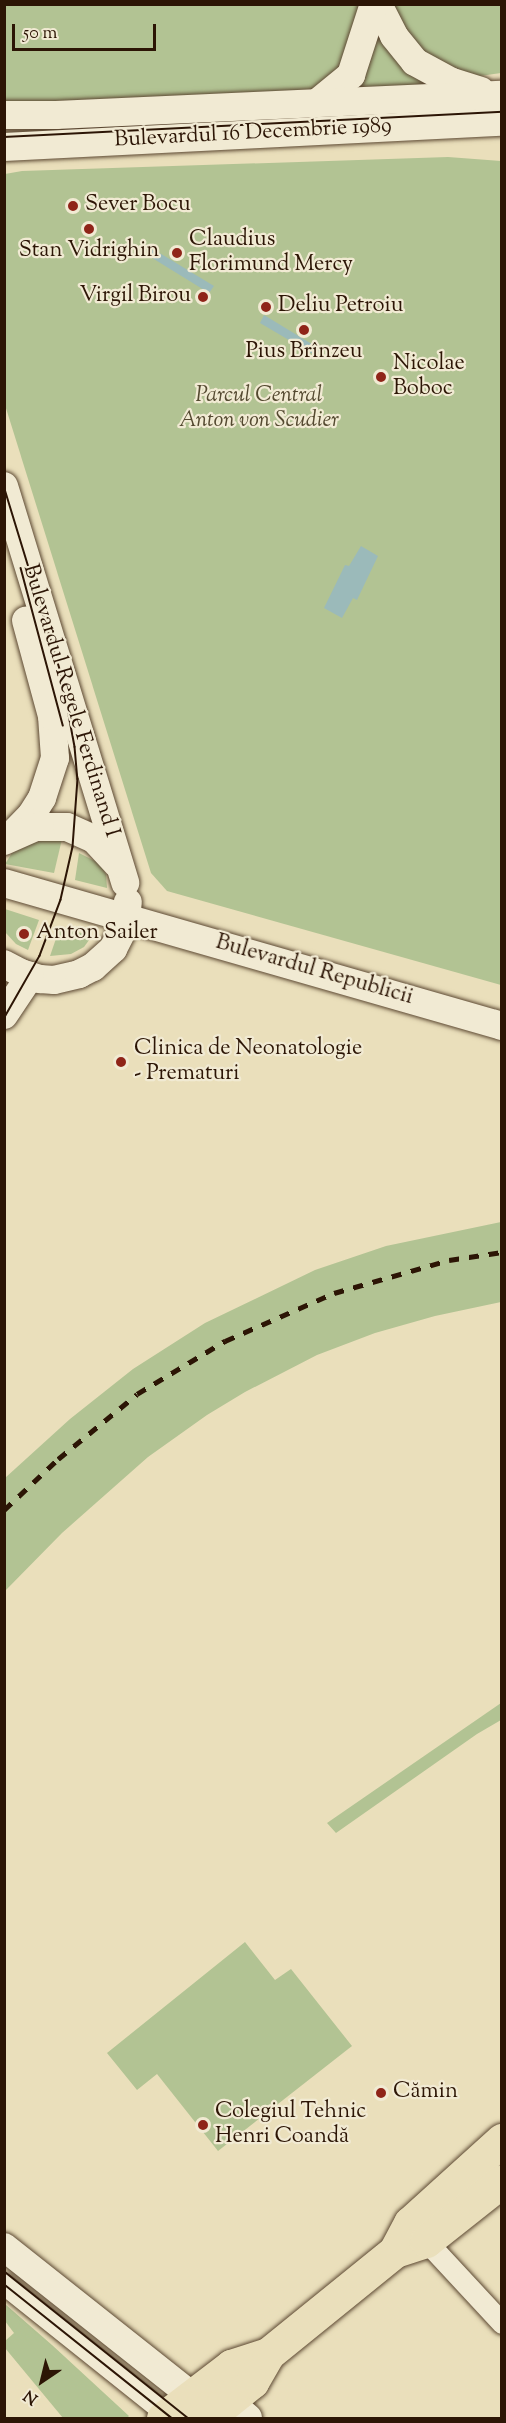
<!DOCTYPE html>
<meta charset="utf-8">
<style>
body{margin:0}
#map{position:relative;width:506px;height:2423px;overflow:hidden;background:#eadfbb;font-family:"Sorts Mill Goudy",serif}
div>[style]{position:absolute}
.green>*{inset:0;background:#b2c393}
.water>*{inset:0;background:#9bbaba}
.roads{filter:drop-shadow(0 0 2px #5c4832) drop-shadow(0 0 2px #5c4832)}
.street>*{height:21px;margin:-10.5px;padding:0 10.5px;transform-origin:10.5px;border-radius:10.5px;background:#f1ead3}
.secondary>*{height:28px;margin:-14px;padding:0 14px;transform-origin:14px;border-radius:14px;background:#f1ead3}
.primary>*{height:33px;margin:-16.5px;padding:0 16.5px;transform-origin:16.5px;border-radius:16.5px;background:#eadfbb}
.tram>*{height:1.5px;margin:-0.75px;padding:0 0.75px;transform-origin:0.75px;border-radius:0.75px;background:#2c1505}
.rail>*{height:4.5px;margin-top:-2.25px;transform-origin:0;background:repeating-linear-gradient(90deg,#2c1505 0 10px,transparent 0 20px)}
.dots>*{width:16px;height:16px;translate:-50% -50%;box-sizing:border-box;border:3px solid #f1ead3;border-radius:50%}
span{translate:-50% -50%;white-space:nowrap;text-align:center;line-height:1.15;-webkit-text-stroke:4.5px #f1ead3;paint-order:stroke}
.street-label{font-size:22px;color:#2c1505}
.poi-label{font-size:22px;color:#2c1505}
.left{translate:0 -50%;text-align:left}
.right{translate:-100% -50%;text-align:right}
.park-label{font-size:22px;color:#544930;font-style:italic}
.frame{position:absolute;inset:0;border:6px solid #2c1505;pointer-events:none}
.north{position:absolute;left:12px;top:2351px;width:60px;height:60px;-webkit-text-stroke:4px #f1ead3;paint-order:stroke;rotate:215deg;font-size:16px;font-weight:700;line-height:24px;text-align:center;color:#2c1505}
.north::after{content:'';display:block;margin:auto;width:21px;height:27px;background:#2c1505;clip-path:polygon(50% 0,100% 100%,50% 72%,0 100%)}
.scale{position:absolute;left:12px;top:24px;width:144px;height:27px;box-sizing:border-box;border:3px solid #2c1505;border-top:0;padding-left:8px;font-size:18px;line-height:21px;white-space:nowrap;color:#2c1505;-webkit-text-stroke:4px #f1ead3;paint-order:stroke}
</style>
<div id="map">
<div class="green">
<div style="clip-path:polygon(4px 5px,501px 5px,501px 73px,430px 83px,430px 86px,5px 108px)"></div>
<div style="clip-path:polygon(448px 157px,501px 161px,501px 985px,167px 891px,151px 873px,5px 405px,5px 174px,22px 171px)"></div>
<div style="clip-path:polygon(62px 839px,54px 873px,5px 864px,12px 853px,33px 842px)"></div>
<div style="clip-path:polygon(79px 853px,99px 863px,106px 874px,107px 888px,75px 880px)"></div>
<div style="clip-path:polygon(5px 909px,39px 920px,28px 950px,16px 944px,5px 932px)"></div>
<div style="clip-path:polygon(60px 927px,92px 936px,84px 947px,71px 954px,50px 956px)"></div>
<div style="clip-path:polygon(501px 1222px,501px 1302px,435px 1316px,375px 1333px,317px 1355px,245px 1392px,207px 1415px,148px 1457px,62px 1533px,5px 1591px,5px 1478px,70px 1419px,133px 1369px,205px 1323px,315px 1270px,386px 1246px)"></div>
<div style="clip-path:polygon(501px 1703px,501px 1720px,477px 1734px,336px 1833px,327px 1823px)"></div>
<div style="clip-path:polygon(245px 1942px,275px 1980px,291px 1969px,352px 2046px,218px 2151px,157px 2074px,137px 2090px,107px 2053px)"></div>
<div style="clip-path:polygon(5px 2304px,52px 2345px,129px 2416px,127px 2418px,63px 2418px,5px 2348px,5px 2341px,14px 2333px,5px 2321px)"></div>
</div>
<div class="water">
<div style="clip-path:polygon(153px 249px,214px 286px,209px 293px,149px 256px)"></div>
<div style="clip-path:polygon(264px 315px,320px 349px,316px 356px,260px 323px)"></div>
<div style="clip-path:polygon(361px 546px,378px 556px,357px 600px,353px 598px,342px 618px,324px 608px,345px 565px,349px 566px)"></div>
</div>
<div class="roads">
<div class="street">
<div style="left:426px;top:2241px;width:112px;rotate:47.2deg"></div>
<div style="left:4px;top:2284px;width:210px;rotate:38.6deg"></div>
</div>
<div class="secondary">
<div style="left:378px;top:4px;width:36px;rotate:63deg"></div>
<div style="left:394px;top:36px;width:33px;rotate:51deg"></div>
<div style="left:415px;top:62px;width:42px;rotate:28.4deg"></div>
<div style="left:452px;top:82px;width:30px;rotate:17deg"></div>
<div style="left:318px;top:102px;width:43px;rotate:-39.3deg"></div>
<div style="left:351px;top:75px;width:75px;rotate:-72.1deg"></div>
<div style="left:4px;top:115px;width:52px"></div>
<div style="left:56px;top:115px;width:446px;rotate:-2.6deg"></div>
<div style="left:4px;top:147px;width:499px;rotate:-2.9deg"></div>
<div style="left:4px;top:486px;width:415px;rotate:73deg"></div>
<div style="left:11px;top:836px;width:30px;rotate:-46deg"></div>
<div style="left:32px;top:814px;width:19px;rotate:-58deg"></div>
<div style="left:42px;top:798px;width:42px;rotate:-72deg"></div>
<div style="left:55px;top:758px;width:42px;rotate:-94.1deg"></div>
<div style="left:52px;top:716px;width:99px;rotate:-105.2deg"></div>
<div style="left:4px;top:841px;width:34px;rotate:-24deg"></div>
<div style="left:35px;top:827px;width:32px"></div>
<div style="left:67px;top:827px;width:30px;rotate:24deg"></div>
<div style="left:94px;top:839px;width:34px;rotate:47deg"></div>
<div style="left:4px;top:883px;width:518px;rotate:16.02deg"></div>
<div style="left:4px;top:964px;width:19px;rotate:28deg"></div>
<div style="left:21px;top:973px;width:20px;rotate:18deg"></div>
<div style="left:40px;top:979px;width:14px;rotate:4deg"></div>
<div style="left:54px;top:980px;width:26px;rotate:-13deg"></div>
<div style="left:79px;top:974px;width:16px;rotate:-27deg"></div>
<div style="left:93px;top:967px;width:27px;rotate:-42deg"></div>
<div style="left:113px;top:949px;width:27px;rotate:-63deg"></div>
<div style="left:125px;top:925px;width:23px;rotate:-83deg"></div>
<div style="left:4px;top:1015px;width:47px;rotate:-56.3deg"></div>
<div style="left:4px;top:2247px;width:240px;rotate:38.4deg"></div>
<div style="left:192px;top:2396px;width:19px;rotate:47deg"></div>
<div style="left:206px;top:2398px;width:22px;rotate:8deg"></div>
<div style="left:228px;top:2401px;width:26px;rotate:40deg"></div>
</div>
<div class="primary">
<div style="left:395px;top:2251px;width:32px;rotate:-62deg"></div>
<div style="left:410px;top:2223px;width:124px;rotate:-42.1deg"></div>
<div style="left:163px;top:2418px;width:86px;rotate:-37.4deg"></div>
<div style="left:231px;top:2366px;width:39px;rotate:-18deg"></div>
<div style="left:207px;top:2418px;width:58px;rotate:-38.7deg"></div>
<div style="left:252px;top:2382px;width:32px;rotate:-60deg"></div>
<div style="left:268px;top:2354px;width:164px;rotate:-39deg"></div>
<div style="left:395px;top:2251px;width:33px;rotate:-18deg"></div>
<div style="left:426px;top:2241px;width:97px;rotate:-38.3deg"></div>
</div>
</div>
<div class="tram">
<div style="left:4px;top:137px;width:499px;rotate:-2.9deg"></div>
<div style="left:4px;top:486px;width:195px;rotate:73deg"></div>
<div style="left:61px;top:672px;width:76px;rotate:79.4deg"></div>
<div style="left:75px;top:747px;width:32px;rotate:85deg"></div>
<div style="left:78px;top:779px;width:68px;rotate:94.2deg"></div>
<div style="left:73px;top:847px;width:54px;rotate:102.8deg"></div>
<div style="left:61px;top:900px;width:60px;rotate:110.6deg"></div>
<div style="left:40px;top:956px;width:73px;rotate:119.7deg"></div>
<div style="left:21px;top:568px;width:163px;rotate:75deg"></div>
<div style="left:4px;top:2271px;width:236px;rotate:38.6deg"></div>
<div style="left:4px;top:2284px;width:215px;rotate:38.6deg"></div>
</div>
<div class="rail">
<div style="left:4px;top:1510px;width:74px;rotate:-43.4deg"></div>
<div style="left:58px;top:1459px;width:102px;rotate:-39.4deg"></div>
<div style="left:137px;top:1394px;width:103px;rotate:-31.1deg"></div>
<div style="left:225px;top:1341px;width:119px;rotate:-23.8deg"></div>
<div style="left:334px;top:1293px;width:120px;rotate:-16deg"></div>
<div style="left:449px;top:1260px;width:54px;rotate:-8.6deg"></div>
</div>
<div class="dots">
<div style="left:73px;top:206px;background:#8f2418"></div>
<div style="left:89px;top:229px;background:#8f2418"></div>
<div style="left:177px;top:253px;background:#8f2418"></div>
<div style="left:203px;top:297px;background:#8f2418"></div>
<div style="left:266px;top:307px;background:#8f2418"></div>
<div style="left:304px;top:330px;background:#8f2418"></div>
<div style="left:381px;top:377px;background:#8f2418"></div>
<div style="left:24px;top:934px;background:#8f2418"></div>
<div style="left:121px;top:1062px;background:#8f2418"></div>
<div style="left:381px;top:2093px;background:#8f2418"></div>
<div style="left:203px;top:2125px;background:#8f2418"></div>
</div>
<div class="street-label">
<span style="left:253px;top:134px;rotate:-3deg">Bulevardul 16 Decembrie 1989</span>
<span style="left:70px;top:701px;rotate:73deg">Bulevardul Regele Ferdinand I</span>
<span style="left:314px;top:971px;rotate:16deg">Bulevardul Republicii</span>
</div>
<div class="poi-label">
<span class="left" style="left:85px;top:206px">Sever Bocu</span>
<span class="left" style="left:189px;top:253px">Claudius<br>Florimund Mercy</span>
<span style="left:89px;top:252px">Stan Vidrighin</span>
<span class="right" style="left:191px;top:297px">Virgil Birou</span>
<span class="left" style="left:278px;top:307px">Deliu Petroiu</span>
<span style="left:304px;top:353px">Pius Brînzeu</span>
<span class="left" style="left:393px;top:377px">Nicolae<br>Boboc</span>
<span class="left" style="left:36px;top:934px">Anton Sailer</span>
<span class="left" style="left:134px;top:1062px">Clinica de Neonatologie<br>- Prematuri</span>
<span class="left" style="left:393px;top:2093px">Cămin</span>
<span class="left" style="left:215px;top:2125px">Colegiul Tehnic<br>Henri Coandă</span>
</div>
<div class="park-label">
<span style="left:259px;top:409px">Parcul Central<br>Anton von Scudier</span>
</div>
<div class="frame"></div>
<div class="north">N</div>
<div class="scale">50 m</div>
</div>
